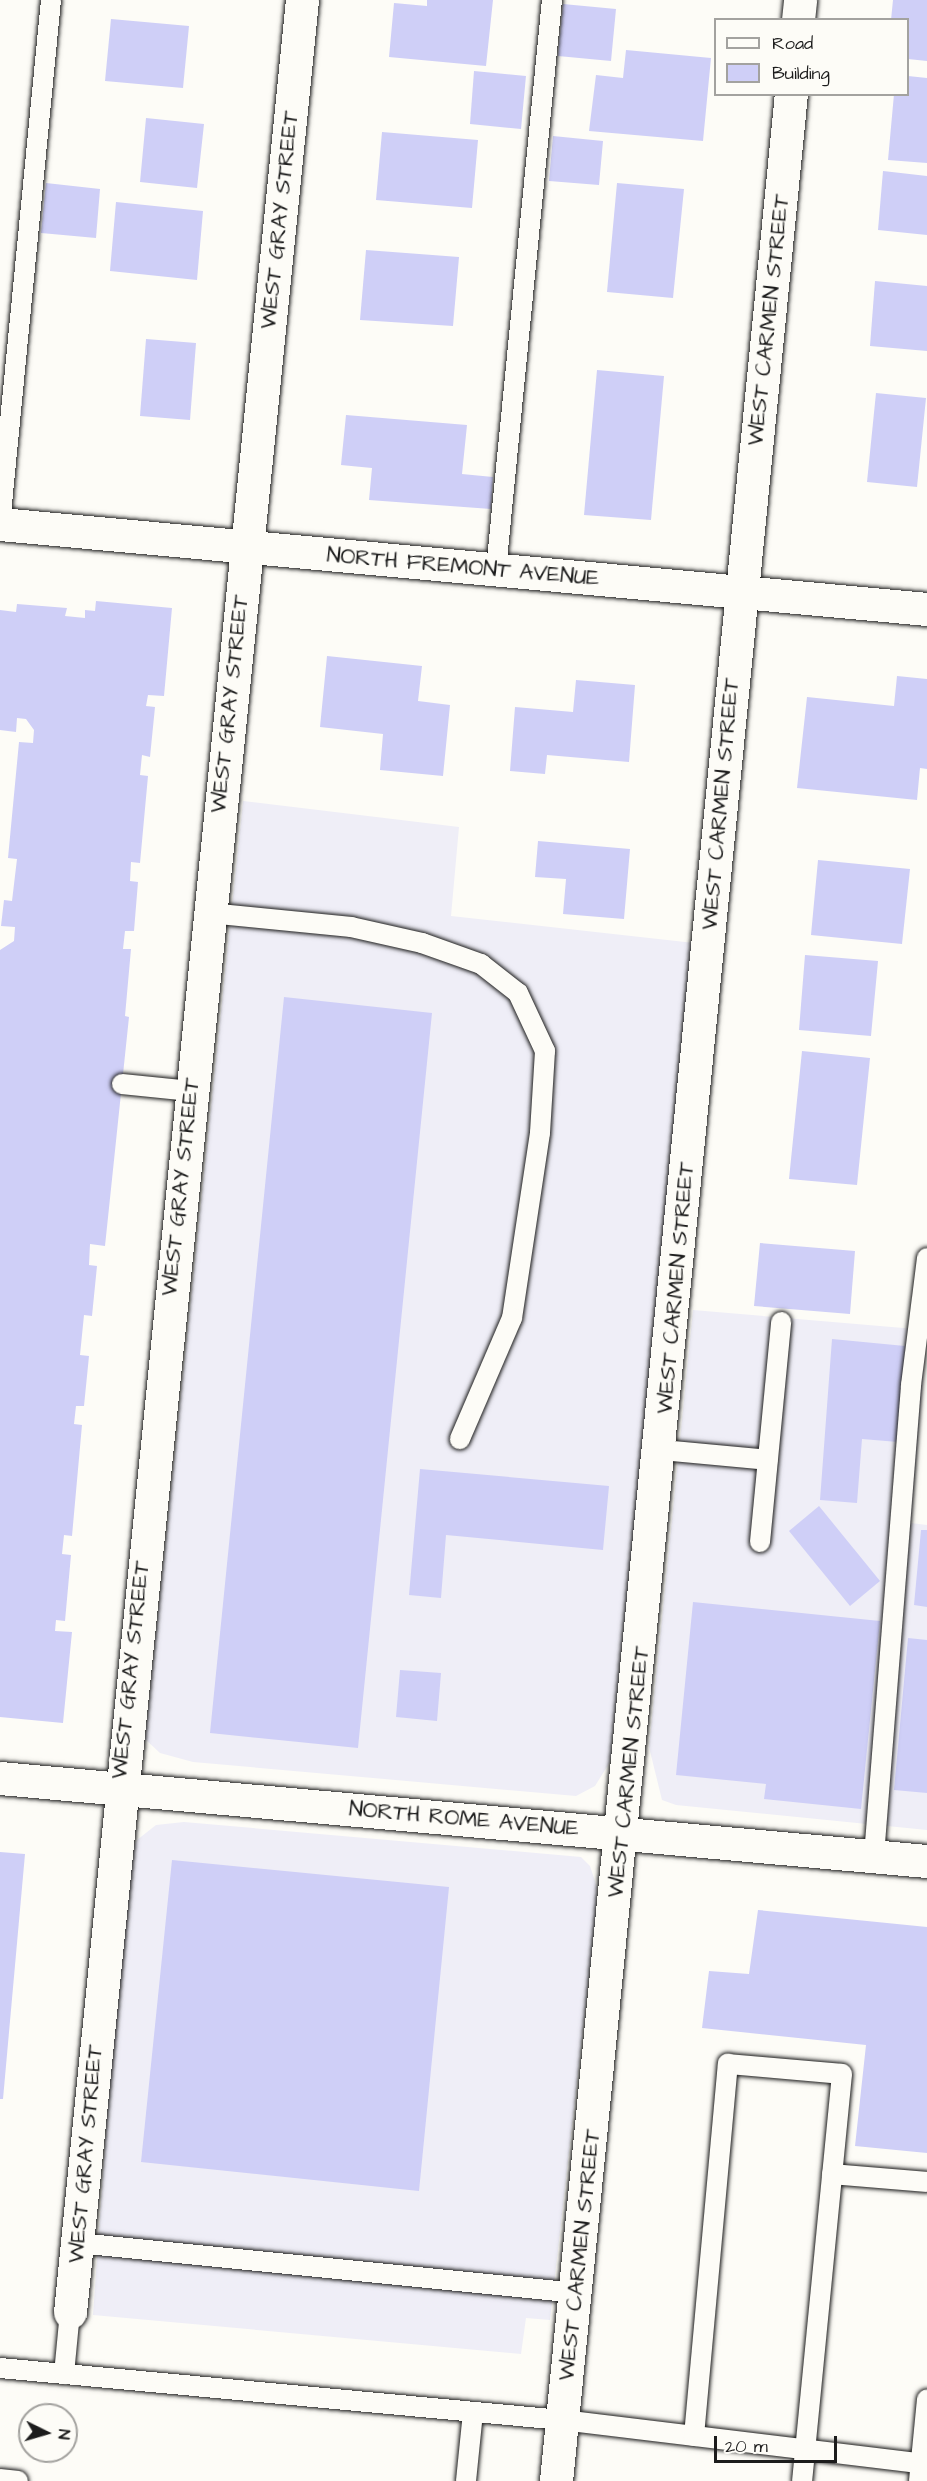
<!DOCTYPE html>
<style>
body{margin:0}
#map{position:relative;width:927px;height:2481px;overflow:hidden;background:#fdfcf7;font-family:"Architects Daughter",sans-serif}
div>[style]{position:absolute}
.built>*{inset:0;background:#efeef7}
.building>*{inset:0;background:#cfcff7}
.roads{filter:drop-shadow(0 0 2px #1c1c1c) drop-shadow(0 0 2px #1c1c1c)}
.lane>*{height:20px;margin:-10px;padding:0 10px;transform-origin:10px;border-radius:10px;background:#fdfcf7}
.street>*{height:33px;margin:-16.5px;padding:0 16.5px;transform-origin:16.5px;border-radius:16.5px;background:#fdfcf7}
.secondary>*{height:33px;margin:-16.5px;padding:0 16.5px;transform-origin:16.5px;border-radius:16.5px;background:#fdfcf7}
span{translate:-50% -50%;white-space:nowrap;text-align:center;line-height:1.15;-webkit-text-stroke:5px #fdfcf7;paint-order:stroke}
.street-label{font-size:22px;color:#1c1c1c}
.legend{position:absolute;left:714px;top:18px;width:195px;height:78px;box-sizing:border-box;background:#fdfcf7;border:2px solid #a3a29f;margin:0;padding:8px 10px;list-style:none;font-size:18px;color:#1c1c1c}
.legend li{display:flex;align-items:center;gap:12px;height:30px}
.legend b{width:30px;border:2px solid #a3a29f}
.north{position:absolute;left:18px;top:2403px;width:60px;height:60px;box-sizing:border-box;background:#fdfcf7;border:2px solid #a3a29f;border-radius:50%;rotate:95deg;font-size:16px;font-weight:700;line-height:24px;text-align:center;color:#1c1c1c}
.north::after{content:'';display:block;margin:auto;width:21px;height:27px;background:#1c1c1c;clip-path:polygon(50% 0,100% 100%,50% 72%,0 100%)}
.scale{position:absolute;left:714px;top:2436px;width:123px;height:27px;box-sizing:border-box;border:3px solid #1c1c1c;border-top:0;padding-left:8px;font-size:18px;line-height:21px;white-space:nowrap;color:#1c1c1c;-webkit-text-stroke:4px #fdfcf7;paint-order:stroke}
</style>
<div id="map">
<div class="built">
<div style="clip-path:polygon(243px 801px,459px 827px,451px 916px,694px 943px,610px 1762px,595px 1786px,576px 1796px,193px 1762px,160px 1753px,145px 1739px)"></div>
<div style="clip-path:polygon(693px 1310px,927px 1330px,911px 1523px,927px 1525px,927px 1830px,676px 1805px,662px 1800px,649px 1747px)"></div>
<div style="clip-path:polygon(184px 1822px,581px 1857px,590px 1866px,597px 1887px,596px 1914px,550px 2320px,526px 2318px,521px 2354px,93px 2315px,125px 1863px,137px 1840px,156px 1825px)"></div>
</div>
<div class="building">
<div style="clip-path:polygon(427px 0,493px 0,486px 66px,389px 57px,394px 3px,427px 6px)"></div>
<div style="clip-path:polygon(893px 0,927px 0,927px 61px,908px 59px,908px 20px,891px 20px)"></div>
<div style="clip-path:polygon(563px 4px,616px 9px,611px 61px,558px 56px)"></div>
<div style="clip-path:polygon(111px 19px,189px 26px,183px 88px,105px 81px)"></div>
<div style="clip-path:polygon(626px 50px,711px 58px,703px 141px,589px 131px,596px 75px,623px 78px)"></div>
<div style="clip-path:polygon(474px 71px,526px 76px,521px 129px,470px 124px)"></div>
<div style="clip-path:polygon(908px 76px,927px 78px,927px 163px,888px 160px,894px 94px,908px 94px)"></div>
<div style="clip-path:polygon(146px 118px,204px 124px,197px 188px,140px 182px)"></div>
<div style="clip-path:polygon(382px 132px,478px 140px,472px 208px,376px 200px)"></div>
<div style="clip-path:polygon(553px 136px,603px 141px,599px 185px,549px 181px)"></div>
<div style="clip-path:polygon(883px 171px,927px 176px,927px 235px,878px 230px)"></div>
<div style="clip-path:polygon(46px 183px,100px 189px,96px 238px,41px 233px)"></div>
<div style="clip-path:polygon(617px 183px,684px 189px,673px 298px,607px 292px)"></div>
<div style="clip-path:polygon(116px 202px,203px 211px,197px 280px,110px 271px)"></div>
<div style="clip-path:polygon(366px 250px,459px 257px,453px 326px,360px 320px)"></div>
<div style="clip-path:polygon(875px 281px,927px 286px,927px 351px,870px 346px)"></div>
<div style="clip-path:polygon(146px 339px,196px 343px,190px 420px,140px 416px)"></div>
<div style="clip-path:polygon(597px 370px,664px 376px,651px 520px,584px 515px)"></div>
<div style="clip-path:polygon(876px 393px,926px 398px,917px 487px,867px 482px)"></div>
<div style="clip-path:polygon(346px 415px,467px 425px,462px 474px,493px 477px,491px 509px,369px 500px,372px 468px,341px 465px)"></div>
<div style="clip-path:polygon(96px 601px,172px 608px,164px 696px,148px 695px,146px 706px,155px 707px,150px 757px,142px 755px,140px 775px,148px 776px,140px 863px,131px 862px,130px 881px,138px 882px,134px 931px,125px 931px,123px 949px,131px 949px,125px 1016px,129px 1017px,105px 1246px,90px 1244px,89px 1265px,97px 1266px,92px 1316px,84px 1315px,80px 1355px,89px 1356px,84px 1406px,76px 1406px,74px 1424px,82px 1425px,72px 1536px,64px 1535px,62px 1554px,71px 1555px,65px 1621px,56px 1620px,55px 1631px,72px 1632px,63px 1723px,0 1717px,0 950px,14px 941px,15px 927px,1px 926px,4px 900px,12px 901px,17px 859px,8px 858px,19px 742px,33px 743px,34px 730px,26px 719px,17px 718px,16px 732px,0 730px,0 610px,16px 612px,17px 604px,67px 608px,65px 616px,85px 618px,85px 610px,95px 611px)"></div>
<div style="clip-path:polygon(327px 656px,422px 666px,418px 701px,450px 705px,443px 776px,380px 770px,383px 734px,320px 727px)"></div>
<div style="clip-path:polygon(897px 676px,927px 679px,927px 769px,920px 768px,917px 800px,797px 788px,807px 697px,894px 706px)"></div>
<div style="clip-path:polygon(576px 680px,635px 685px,629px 762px,547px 755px,545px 774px,510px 771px,515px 707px,573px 712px)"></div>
<div style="clip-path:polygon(538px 841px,630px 849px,624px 919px,563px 914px,566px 879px,535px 877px)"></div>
<div style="clip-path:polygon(818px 860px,910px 869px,902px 944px,811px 935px)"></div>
<div style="clip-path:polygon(805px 955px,878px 961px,871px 1036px,799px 1030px)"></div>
<div style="clip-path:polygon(284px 997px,432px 1013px,358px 1748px,210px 1733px)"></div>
<div style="clip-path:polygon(802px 1051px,870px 1058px,857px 1185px,789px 1179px)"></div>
<div style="clip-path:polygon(760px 1243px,855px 1251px,850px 1314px,754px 1306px)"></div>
<div style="clip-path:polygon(832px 1339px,905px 1346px,898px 1442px,862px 1439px,857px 1503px,820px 1500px)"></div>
<div style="clip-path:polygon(420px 1469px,609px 1486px,603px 1550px,446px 1535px,441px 1598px,409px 1595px)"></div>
<div style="clip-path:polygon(819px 1506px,880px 1581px,850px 1606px,789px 1531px)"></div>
<div style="clip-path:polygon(921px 1530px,927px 1530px,927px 1607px,914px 1605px)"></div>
<div style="clip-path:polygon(693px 1602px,880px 1621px,861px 1809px,764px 1799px,766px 1784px,676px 1775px)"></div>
<div style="clip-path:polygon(908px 1638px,927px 1640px,927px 1793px,894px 1790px)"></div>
<div style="clip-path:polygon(400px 1670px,441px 1673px,437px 1721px,396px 1717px)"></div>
<div style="clip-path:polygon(0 1852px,25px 1854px,3px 2099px,0 2099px)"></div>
<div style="clip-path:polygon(172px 1860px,449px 1887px,419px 2191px,141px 2162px)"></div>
<div style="clip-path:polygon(758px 1910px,927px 1927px,927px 2153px,855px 2146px,866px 2045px,702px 2028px,709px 1971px,749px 1974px)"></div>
</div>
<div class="roads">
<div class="lane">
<div style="left:0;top:524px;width:526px;rotate:-84.44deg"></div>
<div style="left:496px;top:570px;width:573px;rotate:-84.39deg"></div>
<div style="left:209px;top:913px;width:143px;rotate:5.6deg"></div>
<div style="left:351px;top:927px;width:73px;rotate:12.7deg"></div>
<div style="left:422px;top:943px;width:63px;rotate:19.6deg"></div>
<div style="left:481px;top:964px;width:47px;rotate:38.1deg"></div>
<div style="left:518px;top:993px;width:64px;rotate:65deg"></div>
<div style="left:545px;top:1051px;width:82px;rotate:93.5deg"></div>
<div style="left:540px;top:1133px;width:187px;rotate:98.6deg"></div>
<div style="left:512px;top:1318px;width:132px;rotate:113.3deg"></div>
<div style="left:122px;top:1084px;width:69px;rotate:5.8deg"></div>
<div style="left:661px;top:1450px;width:107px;rotate:5.3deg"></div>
<div style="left:760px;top:1542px;width:221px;rotate:-84.5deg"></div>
<div style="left:874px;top:1856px;width:472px;rotate:-85.5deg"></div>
<div style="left:911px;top:1385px;width:128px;rotate:-82.8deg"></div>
<div style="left:832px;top:2174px;width:95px;rotate:4.8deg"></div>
<div style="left:78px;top:2243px;width:501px;rotate:5.72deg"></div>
<div style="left:0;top:2368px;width:564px;rotate:5.29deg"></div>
<div style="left:562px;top:2420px;width:368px;rotate:6.9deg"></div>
<div style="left:64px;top:2374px;width:62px;rotate:-84.5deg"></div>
<div style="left:694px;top:2436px;width:374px;rotate:-84.8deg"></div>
<div style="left:728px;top:2064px;width:114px;rotate:5deg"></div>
<div style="left:842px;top:2074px;width:409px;rotate:95.6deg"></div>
<div style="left:0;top:2479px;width:18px;rotate:6deg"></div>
<div style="left:466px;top:2481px;width:69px;rotate:-84.2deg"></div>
<div style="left:919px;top:2481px;width:82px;rotate:-84.4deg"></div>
</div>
<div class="street">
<div style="left:798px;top:20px;width:20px;rotate:-84deg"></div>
<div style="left:0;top:524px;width:931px;rotate:5.24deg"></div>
<div style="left:70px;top:2312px;width:2324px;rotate:-84.27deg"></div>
<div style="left:556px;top:2481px;width:2399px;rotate:-84.38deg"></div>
</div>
<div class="secondary">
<div style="left:0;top:1778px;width:931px;rotate:5.12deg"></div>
</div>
</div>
<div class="street-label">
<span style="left:280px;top:220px;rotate:-84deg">WEST GRAY STREET</span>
<span style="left:769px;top:320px;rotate:-84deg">WEST CARMEN STREET</span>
<span style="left:463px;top:567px;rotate:5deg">NORTH FREMONT AVENUE</span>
<span style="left:230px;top:704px;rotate:-84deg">WEST GRAY STREET</span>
<span style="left:721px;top:804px;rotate:-85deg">WEST CARMEN STREET</span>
<span style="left:181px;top:1187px;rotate:-84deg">WEST GRAY STREET</span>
<span style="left:676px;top:1288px;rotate:-85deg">WEST CARMEN STREET</span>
<span style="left:131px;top:1670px;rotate:-84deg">WEST GRAY STREET</span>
<span style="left:629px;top:1772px;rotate:-84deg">WEST CARMEN STREET</span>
<span style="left:464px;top:1819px;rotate:5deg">NORTH ROME AVENUE</span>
<span style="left:86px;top:2154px;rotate:-85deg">WEST GRAY STREET</span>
<span style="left:580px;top:2255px;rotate:-84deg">WEST CARMEN STREET</span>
</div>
<ul class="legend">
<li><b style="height:8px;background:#fdfcf7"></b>Road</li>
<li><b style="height:16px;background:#cfcff7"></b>Building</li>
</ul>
<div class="north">N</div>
<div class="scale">20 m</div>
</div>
